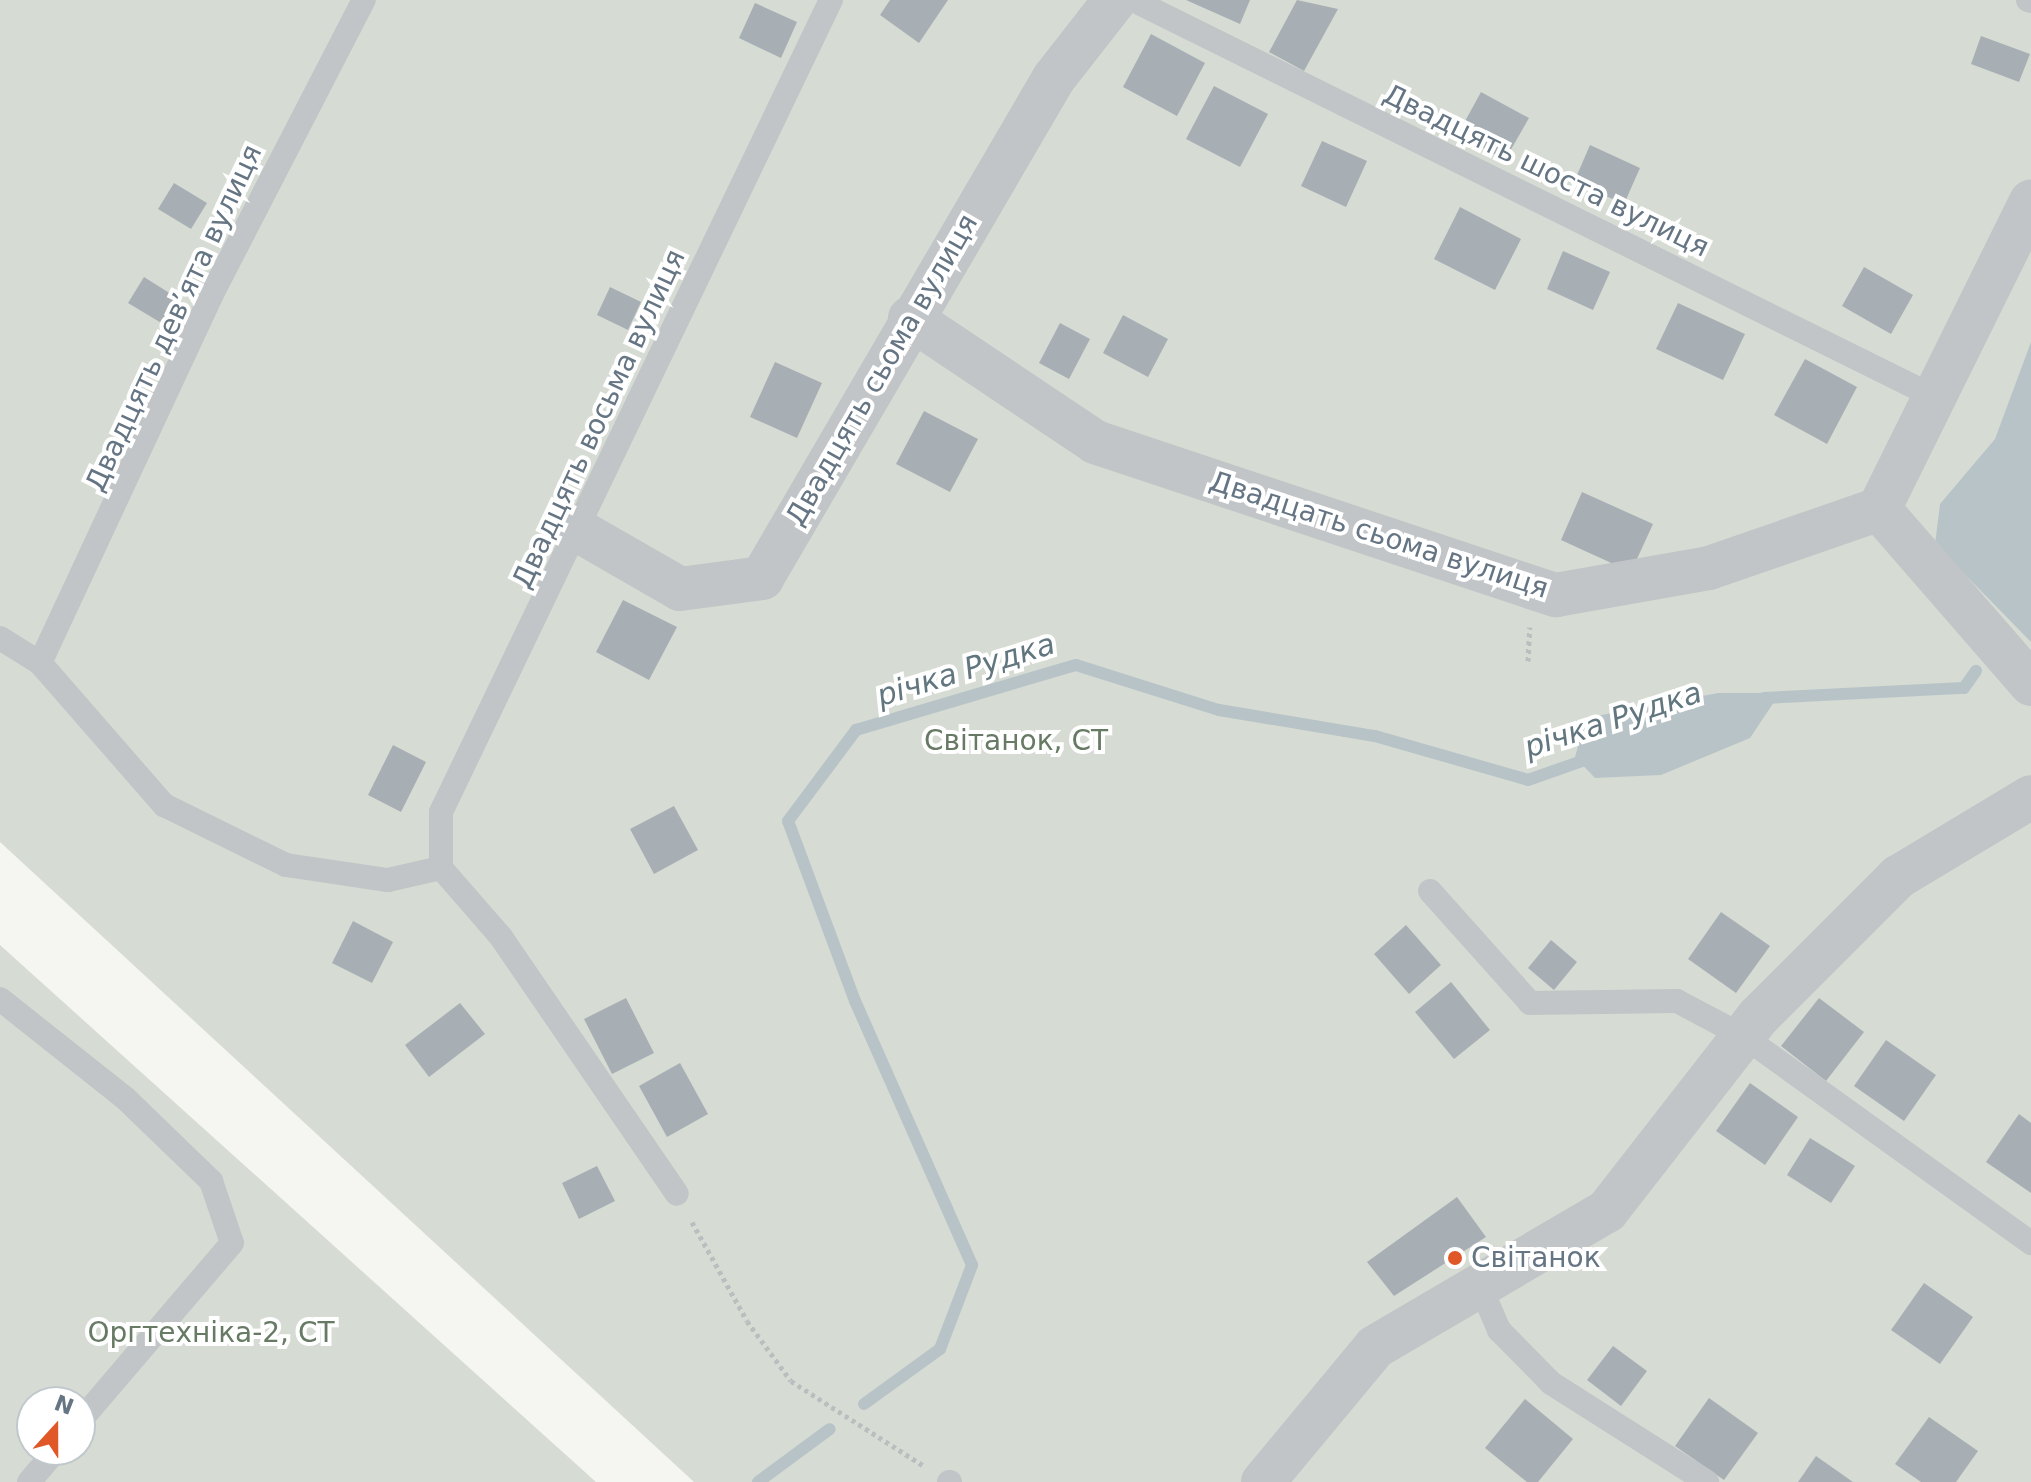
<!DOCTYPE html>
<meta charset="utf-8">
<style>
body{margin:0}
#map{position:relative;width:2031px;height:1482px;overflow:hidden;background:#f5f6f2;font-family:"DejaVu Sans",sans-serif}
div>[style]{position:absolute}
.green>*{inset:0;background:#d6dcd3}
.water>*{inset:0;background:#b8c3c8}
.stream>*{height:12px;margin:-6px;padding:0 6px;transform-origin:6px;border-radius:6px;background:#b8c3c8}
.building>*{inset:0;background:#a7afb5}
.path>*{height:5px;margin-top:-2.5px;transform-origin:0;background:repeating-linear-gradient(90deg,#bbbdbf 0 4px,transparent 0 8px)}
.service>*{height:24px;margin:-12px;padding:0 12px;transform-origin:12px;border-radius:12px;background:#c1c5c8}
.minor>*{height:44px;margin:-22px;padding:0 22px;transform-origin:22px;border-radius:22px;background:#c1c5c8}
.dots>*{width:22px;height:22px;translate:-50% -50%;box-sizing:border-box;border:4px solid #fff;border-radius:50%}
span{translate:-50% -50%;white-space:nowrap;text-align:center;line-height:1.15;-webkit-text-stroke:8px #fff;paint-order:stroke}
.street-label{font-size:28px;color:#657583}
.park-label{font-size:28px;color:#677a64}
.poi-label{font-size:28px;color:#657583}
.left{translate:0 -50%;text-align:left}
.water-label{font-size:30px;color:#61767f;font-style:italic}
.north{position:absolute;left:16px;top:1386px;width:80px;height:80px;box-sizing:border-box;background:#fff;border:2px solid #c1c8cd;border-radius:50%;rotate:21deg;font-size:22px;font-weight:700;line-height:32px;text-align:center;color:#657583}
.north::after{content:'';display:block;margin:auto;width:28px;height:36px;background:#e05828;clip-path:polygon(50% 0,100% 100%,50% 72%,0 100%)}
</style>
<div id="map">
<div class="green">
<div style="clip-path:polygon(0 0,2031px 0,2031px 1482px,694px 1482px,0 842px)"></div>
<div style="clip-path:polygon(evenodd,0 945px,596px 1482px,0 1482px,0 945px,32px 1402px,80px 1402px,80px 1450px,32px 1450px,32px 1402px)"></div>
</div>
<div class="water">
<div style="clip-path:polygon(2031px 342px,2031px 642px,1935px 544px,1940px 504px,1995px 439px)"></div>
<div style="clip-path:polygon(1718px 693px,1780px 693px,1750px 738px,1661px 775px,1595px 778px,1575px 757px,1586px 718px)"></div>
</div>
<div class="stream">
<div style="left:1764px;top:698px;width:200px;rotate:-2.9deg"></div>
<div style="left:1964px;top:688px;width:21px;rotate:-55deg"></div>
<div style="left:864px;top:1404px;width:94px;rotate:-35.9deg"></div>
<div style="left:940px;top:1349px;width:90px;rotate:-69.1deg"></div>
<div style="left:972px;top:1265px;width:289px;rotate:-113.9deg"></div>
<div style="left:855px;top:1001px;width:192px;rotate:-110.4deg"></div>
<div style="left:788px;top:821px;width:114px;rotate:-53.2deg"></div>
<div style="left:856px;top:730px;width:229px;rotate:-16.5deg"></div>
<div style="left:1076px;top:665px;width:150px;rotate:17.5deg"></div>
<div style="left:1219px;top:710px;width:158px;rotate:9.5deg"></div>
<div style="left:1375px;top:736px;width:159px;rotate:16deg"></div>
<div style="left:1528px;top:780px;width:72px;rotate:-19.4deg"></div>
<div style="left:758px;top:1482px;width:89px;rotate:-36.4deg"></div>
</div>
<div class="building">
<div style="clip-path:polygon(890px 0,948px 0,919px 43px,880px 15px)"></div>
<div style="clip-path:polygon(1186px 0,1250px 0,1240px 24px)"></div>
<div style="clip-path:polygon(1297px 0,1338px 9px,1304px 71px,1269px 52px)"></div>
<div style="clip-path:polygon(755px 3px,797px 22px,781px 58px,739px 38px)"></div>
<div style="clip-path:polygon(1151px 34px,1205px 63px,1177px 116px,1123px 87px)"></div>
<div style="clip-path:polygon(1981px 36px,2030px 54px,2019px 82px,1971px 64px)"></div>
<div style="clip-path:polygon(1214px 86px,1268px 114px,1240px 167px,1186px 139px)"></div>
<div style="clip-path:polygon(1481px 92px,1529px 118px,1505px 160px,1458px 134px)"></div>
<div style="clip-path:polygon(1322px 141px,1367px 161px,1346px 207px,1301px 186px)"></div>
<div style="clip-path:polygon(1590px 145px,1640px 168px,1624px 204px,1574px 182px)"></div>
<div style="clip-path:polygon(174px 183px,207px 203px,191px 229px,158px 209px)"></div>
<div style="clip-path:polygon(1460px 207px,1521px 239px,1495px 290px,1434px 259px)"></div>
<div style="clip-path:polygon(1563px 251px,1610px 272px,1593px 310px,1547px 289px)"></div>
<div style="clip-path:polygon(1864px 267px,1913px 295px,1891px 334px,1842px 306px)"></div>
<div style="clip-path:polygon(144px 277px,179px 299px,163px 324px,128px 303px)"></div>
<div style="clip-path:polygon(610px 287px,641px 302px,628px 330px,597px 315px)"></div>
<div style="clip-path:polygon(1678px 303px,1745px 334px,1723px 380px,1656px 349px)"></div>
<div style="clip-path:polygon(1123px 315px,1168px 339px,1148px 377px,1103px 353px)"></div>
<div style="clip-path:polygon(1060px 323px,1090px 339px,1069px 379px,1039px 363px)"></div>
<div style="clip-path:polygon(1805px 359px,1857px 387px,1827px 444px,1774px 415px)"></div>
<div style="clip-path:polygon(775px 362px,822px 383px,797px 438px,750px 417px)"></div>
<div style="clip-path:polygon(924px 411px,978px 439px,950px 492px,896px 464px)"></div>
<div style="clip-path:polygon(1582px 492px,1653px 524px,1631px 572px,1561px 540px)"></div>
<div style="clip-path:polygon(623px 600px,677px 627px,649px 680px,596px 652px)"></div>
<div style="clip-path:polygon(393px 745px,426px 762px,401px 812px,368px 795px)"></div>
<div style="clip-path:polygon(674px 806px,698px 850px,654px 874px,630px 829px)"></div>
<div style="clip-path:polygon(1721px 912px,1770px 946px,1736px 993px,1688px 959px)"></div>
<div style="clip-path:polygon(353px 921px,393px 942px,372px 983px,332px 963px)"></div>
<div style="clip-path:polygon(1406px 925px,1441px 965px,1409px 994px,1374px 954px)"></div>
<div style="clip-path:polygon(1551px 940px,1577px 962px,1554px 990px,1528px 968px)"></div>
<div style="clip-path:polygon(1451px 982px,1490px 1030px,1454px 1059px,1415px 1012px)"></div>
<div style="clip-path:polygon(626px 998px,654px 1053px,612px 1074px,584px 1019px)"></div>
<div style="clip-path:polygon(1819px 998px,1864px 1032px,1826px 1081px,1781px 1046px)"></div>
<div style="clip-path:polygon(460px 1003px,485px 1034px,429px 1077px,405px 1045px)"></div>
<div style="clip-path:polygon(1886px 1040px,1936px 1075px,1904px 1121px,1854px 1086px)"></div>
<div style="clip-path:polygon(680px 1063px,708px 1114px,667px 1137px,639px 1086px)"></div>
<div style="clip-path:polygon(1750px 1083px,1798px 1117px,1765px 1165px,1716px 1131px)"></div>
<div style="clip-path:polygon(2019px 1114px,2031px 1123px,2031px 1193px,1986px 1162px)"></div>
<div style="clip-path:polygon(1810px 1138px,1855px 1166px,1831px 1203px,1787px 1175px)"></div>
<div style="clip-path:polygon(597px 1166px,615px 1201px,579px 1219px,562px 1183px)"></div>
<div style="clip-path:polygon(1457px 1197px,1486px 1237px,1394px 1296px,1367px 1262px)"></div>
<div style="clip-path:polygon(1924px 1283px,1973px 1317px,1940px 1364px,1891px 1330px)"></div>
<div style="clip-path:polygon(1613px 1346px,1647px 1371px,1621px 1406px,1587px 1380px)"></div>
<div style="clip-path:polygon(1709px 1398px,1758px 1433px,1724px 1480px,1675px 1446px)"></div>
<div style="clip-path:polygon(1525px 1399px,1573px 1439px,1538px 1482px,1527px 1482px,1485px 1448px)"></div>
<div style="clip-path:polygon(1929px 1417px,1978px 1451px,1956px 1482px,1921px 1482px,1895px 1464px)"></div>
<div style="clip-path:polygon(1816px 1456px,1853px 1482px,1798px 1482px)"></div>
</div>
<div class="path">
<div style="left:1528px;top:661px;width:34px;rotate:-87deg"></div>
<div style="left:692px;top:1222px;width:113px;rotate:60.9deg"></div>
<div style="left:747px;top:1321px;width:74px;rotate:53.7deg"></div>
<div style="left:791px;top:1381px;width:158px;rotate:32.6deg"></div>
</div>
<div class="service">
<div style="left:1133px;top:0;width:893px;rotate:26.34deg"></div>
<div style="left:2028px;top:0;width:3px;rotate:18deg"></div>
<div style="left:0;top:638px;width:47px;rotate:32deg"></div>
<div style="left:40px;top:663px;width:189px;rotate:48.9deg"></div>
<div style="left:164px;top:805px;width:136px;rotate:26.2deg"></div>
<div style="left:286px;top:865px;width:103px;rotate:8.4deg"></div>
<div style="left:388px;top:880px;width:54px;rotate:-12.8deg"></div>
<div style="left:441px;top:868px;width:91px;rotate:49deg"></div>
<div style="left:501px;top:937px;width:311px;rotate:55.6deg"></div>
<div style="left:40px;top:663px;width:407px;rotate:-65deg"></div>
<div style="left:212px;top:294px;width:331px;rotate:-62.7deg"></div>
<div style="left:441px;top:868px;width:56px;rotate:-90deg"></div>
<div style="left:441px;top:812px;width:901px;rotate:-64.35deg"></div>
<div style="left:1430px;top:891px;width:150px;rotate:48.2deg"></div>
<div style="left:1530px;top:1003px;width:147px;rotate:-0.8deg"></div>
<div style="left:1677px;top:1001px;width:75px;rotate:27.9deg"></div>
<div style="left:1743px;top:1036px;width:355px;rotate:35.7deg"></div>
<div style="left:0;top:999px;width:159px;rotate:38.4deg"></div>
<div style="left:125px;top:1098px;width:120px;rotate:44deg"></div>
<div style="left:211px;top:1181px;width:65px;rotate:71.3deg"></div>
<div style="left:232px;top:1243px;width:234px;rotate:130.5deg"></div>
<div style="left:1481px;top:1288px;width:46px;rotate:66.8deg"></div>
<div style="left:1499px;top:1330px;width:74px;rotate:45.5deg"></div>
<div style="left:1551px;top:1383px;width:185px;rotate:32.4deg"></div>
<div style="left:29px;top:1482px;width:42px;rotate:-49.8deg"></div>
<div style="left:949px;top:1482px;width:1px"></div>
</div>
<div class="minor">
<div style="left:910px;top:318px;width:223px;rotate:33.8deg"></div>
<div style="left:1095px;top:442px;width:486px;rotate:18.4deg"></div>
<div style="left:1556px;top:595px;width:155px;rotate:-10deg"></div>
<div style="left:1709px;top:568px;width:180px;rotate:-19.1deg"></div>
<div style="left:1879px;top:509px;width:343px;rotate:-63.7deg"></div>
<div style="left:1879px;top:509px;width:232px;rotate:49deg"></div>
<div style="left:581px;top:532px;width:114px;rotate:29.9deg"></div>
<div style="left:680px;top:589px;width:83px;rotate:-7.6deg"></div>
<div style="left:762px;top:578px;width:579px;rotate:-59.72deg"></div>
<div style="left:1054px;top:78px;width:99px;rotate:-52deg"></div>
<div style="left:1263px;top:1482px;width:175px;rotate:-50.3deg"></div>
<div style="left:1375px;top:1347px;width:269px;rotate:-30.4deg"></div>
<div style="left:1607px;top:1211px;width:247px;rotate:-52.1deg"></div>
<div style="left:1759px;top:1016px;width:197px;rotate:-45deg"></div>
<div style="left:1898px;top:877px;width:155px;rotate:-31deg"></div>
</div>
<div class="dots">
<div style="left:1455px;top:1258px;background:#e05828"></div>
</div>
<div class="street-label">
<span style="left:1546px;top:171px;rotate:26deg">Двадцять шоста вулиця</span>
<span style="left:174px;top:318px;rotate:-65deg">Двадцять дев’ята вулиця</span>
<span style="left:882px;top:370px;rotate:-60deg">Двадцять сьома вулиця</span>
<span style="left:599px;top:419px;rotate:-65deg">Двадцять восьма вулиця</span>
<span style="left:1379px;top:535px;rotate:18deg">Двадцать сьома вулиця</span>
</div>
<div class="park-label">
<span style="left:1016px;top:741px">Світанок, СТ</span>
<span style="left:211px;top:1333px">Оргтехніка-2, СТ</span>
</div>
<div class="poi-label">
<span class="left" style="left:1471px;top:1258px">Світанок</span>
</div>
<div class="water-label">
<span style="left:966px;top:670px;rotate:-17deg">річка Рудка</span>
<span style="left:1613px;top:720px;rotate:-18deg">річка Рудка</span>
</div>
<div class="north">N</div>
</div>
